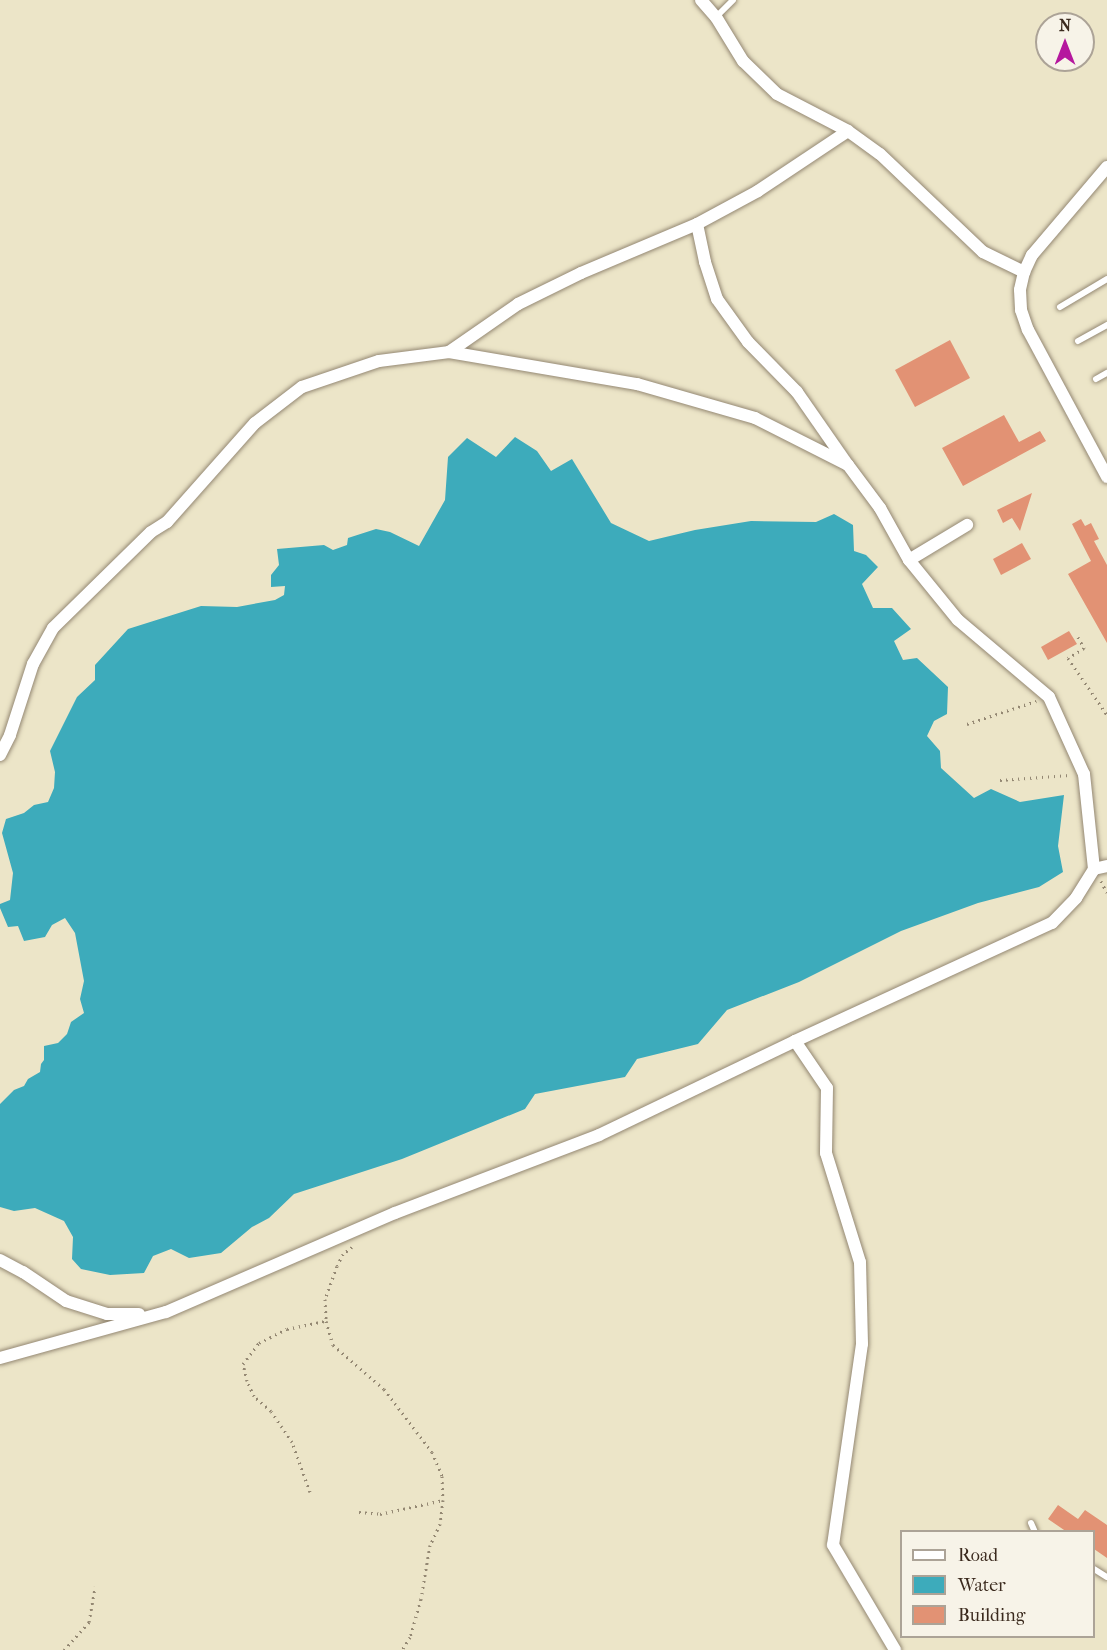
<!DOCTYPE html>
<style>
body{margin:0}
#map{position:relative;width:1107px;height:1650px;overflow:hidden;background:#ece5c8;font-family:"IM FELL French Canon",serif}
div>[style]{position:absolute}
.water>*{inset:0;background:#3dabbb}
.building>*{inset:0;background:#e29274}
.path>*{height:3px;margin-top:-1.5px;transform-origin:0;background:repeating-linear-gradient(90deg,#948873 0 1.5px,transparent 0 6px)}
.roads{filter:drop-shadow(0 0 2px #948873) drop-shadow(0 0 2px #948873)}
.lane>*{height:6px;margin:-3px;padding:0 3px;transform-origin:3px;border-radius:3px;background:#fff}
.street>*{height:12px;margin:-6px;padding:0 6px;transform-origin:6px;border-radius:6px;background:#fff}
span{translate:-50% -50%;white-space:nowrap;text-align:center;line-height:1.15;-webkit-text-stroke:4.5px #f7f3e8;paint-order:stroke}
.legend{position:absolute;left:900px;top:1530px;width:195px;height:108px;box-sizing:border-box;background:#f7f3e8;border:2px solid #aca397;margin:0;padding:8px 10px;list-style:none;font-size:18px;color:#3b2a1e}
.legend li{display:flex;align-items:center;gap:12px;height:30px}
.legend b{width:30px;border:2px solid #aca397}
.north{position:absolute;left:1035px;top:12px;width:60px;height:60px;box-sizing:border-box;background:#f7f3e8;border:2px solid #aca397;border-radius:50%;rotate:0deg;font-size:16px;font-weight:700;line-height:24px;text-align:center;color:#3b2a1e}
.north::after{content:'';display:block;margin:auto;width:21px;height:27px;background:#b5179e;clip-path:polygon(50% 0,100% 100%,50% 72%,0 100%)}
</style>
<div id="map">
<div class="water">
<div style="clip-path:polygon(515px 437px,537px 451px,551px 471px,572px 459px,611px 523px,649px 541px,695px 530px,751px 521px,816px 522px,834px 514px,853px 525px,854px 551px,866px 555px,878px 567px,862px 584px,873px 608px,892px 608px,911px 629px,894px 641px,903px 660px,917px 658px,948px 687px,947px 714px,934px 721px,927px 736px,940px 751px,941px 768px,974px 798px,991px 789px,1020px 802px,1064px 795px,1058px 846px,1063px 872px,1039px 887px,978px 903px,901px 931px,799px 982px,727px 1010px,698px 1044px,637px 1059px,625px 1077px,535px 1094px,525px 1109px,402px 1159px,294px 1194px,269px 1218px,252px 1227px,221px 1253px,189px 1258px,171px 1249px,153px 1256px,144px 1273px,110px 1275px,81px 1269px,72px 1259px,73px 1237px,64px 1221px,35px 1208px,14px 1211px,0 1207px,0 1104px,14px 1090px,24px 1086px,28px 1079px,40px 1072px,41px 1064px,44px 1060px,44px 1046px,58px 1043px,67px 1034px,71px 1022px,84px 1013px,80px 999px,84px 981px,75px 933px,65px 918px,52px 925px,45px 937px,24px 941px,18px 926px,8px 927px,0 908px,0 904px,10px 900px,13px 873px,2px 833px,6px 819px,24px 813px,34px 805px,48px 802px,54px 788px,55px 772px,50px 751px,77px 697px,95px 680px,95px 665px,128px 629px,201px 606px,237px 607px,275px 600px,284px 595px,285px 586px,271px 587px,271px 575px,279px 565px,277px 549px,324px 545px,333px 550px,347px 545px,348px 538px,376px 529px,390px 532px,419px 546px,445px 500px,448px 457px,467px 438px,496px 457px)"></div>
</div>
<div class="building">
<div style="clip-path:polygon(950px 340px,970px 378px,915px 407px,895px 370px)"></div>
<div style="clip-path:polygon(1004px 415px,1019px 442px,1040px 431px,1046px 441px,963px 486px,942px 448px)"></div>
<div style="clip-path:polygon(1032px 493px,1020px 531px,1012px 518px,1003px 523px,997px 510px)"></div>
<div style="clip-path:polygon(1081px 519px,1085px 526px,1091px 523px,1099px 539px,1094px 541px,1107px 565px,1107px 643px,1068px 574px,1091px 561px,1072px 524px)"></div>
<div style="clip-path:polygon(1022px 543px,1031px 559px,1001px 575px,993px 559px)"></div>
<div style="clip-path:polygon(1069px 631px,1077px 644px,1048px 660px,1041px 647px)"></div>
<div style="clip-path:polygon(1058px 1505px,1078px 1519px,1085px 1510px,1107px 1525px,1107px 1558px,1094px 1549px,1094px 1532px,1067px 1532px,1048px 1519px)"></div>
</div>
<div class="path">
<div style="left:1078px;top:637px;width:13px;rotate:61deg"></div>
<div style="left:1084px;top:648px;width:19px;rotate:148deg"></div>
<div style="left:1068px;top:658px;width:69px;rotate:55.6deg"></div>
<div style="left:967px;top:724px;width:73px;rotate:-18.4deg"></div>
<div style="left:1000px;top:780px;width:70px;rotate:-4.1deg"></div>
<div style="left:1101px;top:881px;width:13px;rotate:63deg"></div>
<div style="left:352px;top:1247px;width:11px;rotate:142deg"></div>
<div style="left:343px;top:1254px;width:13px;rotate:117deg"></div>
<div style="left:337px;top:1266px;width:35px;rotate:110deg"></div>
<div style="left:325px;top:1299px;width:22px;rotate:87deg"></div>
<div style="left:326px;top:1321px;width:25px;rotate:74deg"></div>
<div style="left:333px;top:1345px;width:67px;rotate:40.8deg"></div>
<div style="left:384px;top:1389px;width:79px;rotate:52.7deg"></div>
<div style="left:432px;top:1452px;width:26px;rotate:67deg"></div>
<div style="left:442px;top:1476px;width:24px;rotate:88deg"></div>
<div style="left:443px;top:1500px;width:24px;rotate:97deg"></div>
<div style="left:440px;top:1524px;width:23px;rotate:115deg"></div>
<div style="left:430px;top:1545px;width:55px;rotate:99.5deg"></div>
<div style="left:421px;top:1599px;width:40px;rotate:106deg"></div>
<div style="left:410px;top:1637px;width:15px;rotate:122deg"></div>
<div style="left:310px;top:1492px;width:53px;rotate:-109.8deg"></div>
<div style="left:292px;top:1442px;width:37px;rotate:-124deg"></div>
<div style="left:271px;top:1411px;width:23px;rotate:-139deg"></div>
<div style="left:254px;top:1396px;width:17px;rotate:-115deg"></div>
<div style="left:247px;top:1381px;width:17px;rotate:-103deg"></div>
<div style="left:243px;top:1364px;width:26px;rotate:-53deg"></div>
<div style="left:259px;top:1343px;width:31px;rotate:-27deg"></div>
<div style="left:287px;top:1329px;width:40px;rotate:-12deg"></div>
<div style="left:359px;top:1512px;width:21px;rotate:5deg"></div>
<div style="left:380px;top:1514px;width:65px;rotate:-12.5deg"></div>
<div style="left:64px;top:1650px;width:38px;rotate:-48deg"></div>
<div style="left:89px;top:1622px;width:36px;rotate:-80deg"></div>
</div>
<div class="roads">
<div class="lane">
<div style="left:716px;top:17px;width:24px;rotate:-45deg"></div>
<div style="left:1060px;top:307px;width:55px;rotate:-30.8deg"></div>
<div style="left:1078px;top:341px;width:33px;rotate:-29deg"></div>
<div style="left:1096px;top:379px;width:13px;rotate:-29deg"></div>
<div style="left:1031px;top:1523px;width:10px;rotate:66deg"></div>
<div style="left:1094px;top:1569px;width:15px;rotate:32deg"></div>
</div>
<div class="street">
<div style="left:701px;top:0;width:23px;rotate:49deg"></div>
<div style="left:716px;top:17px;width:52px;rotate:58.5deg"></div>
<div style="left:743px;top:61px;width:47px;rotate:44.1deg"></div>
<div style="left:777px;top:94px;width:80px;rotate:27.5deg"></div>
<div style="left:848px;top:131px;width:39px;rotate:36deg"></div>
<div style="left:880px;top:154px;width:142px;rotate:43.6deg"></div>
<div style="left:983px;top:252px;width:46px;rotate:26deg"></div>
<div style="left:1107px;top:167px;width:116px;rotate:130.4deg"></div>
<div style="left:1032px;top:255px;width:19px;rotate:115deg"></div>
<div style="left:1024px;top:272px;width:18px;rotate:103deg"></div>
<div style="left:1020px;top:290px;width:20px;rotate:87deg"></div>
<div style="left:1021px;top:310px;width:21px;rotate:71deg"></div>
<div style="left:1028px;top:330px;width:167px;rotate:61.7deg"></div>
<div style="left:697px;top:224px;width:39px;rotate:78deg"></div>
<div style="left:705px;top:262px;width:39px;rotate:72deg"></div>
<div style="left:717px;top:299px;width:53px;rotate:54.2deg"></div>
<div style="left:748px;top:342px;width:70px;rotate:45.6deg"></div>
<div style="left:797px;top:392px;width:88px;rotate:55.2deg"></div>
<div style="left:449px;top:352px;width:84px;rotate:-34.8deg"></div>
<div style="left:518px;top:304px;width:70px;rotate:-26.2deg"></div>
<div style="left:581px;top:273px;width:126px;rotate:-22.9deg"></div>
<div style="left:697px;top:224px;width:69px;rotate:-28.4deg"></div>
<div style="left:758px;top:191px;width:108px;rotate:-33.7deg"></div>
<div style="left:909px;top:560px;width:77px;rotate:50.8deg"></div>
<div style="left:958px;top:620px;width:119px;rotate:40.2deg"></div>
<div style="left:1049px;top:697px;width:85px;rotate:65.6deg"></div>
<div style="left:1084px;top:774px;width:96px;rotate:84deg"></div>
<div style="left:0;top:755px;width:22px;rotate:-63deg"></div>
<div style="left:10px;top:735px;width:75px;rotate:-72.1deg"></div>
<div style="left:33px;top:664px;width:41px;rotate:-60.9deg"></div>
<div style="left:53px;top:628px;width:137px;rotate:-44.4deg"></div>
<div style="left:151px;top:532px;width:19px;rotate:-32deg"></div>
<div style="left:167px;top:522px;width:132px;rotate:-48.4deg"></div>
<div style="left:255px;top:423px;width:59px;rotate:-37.5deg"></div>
<div style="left:302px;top:387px;width:81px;rotate:-18.7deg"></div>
<div style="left:379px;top:361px;width:71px;rotate:-7.3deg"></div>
<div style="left:449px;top:352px;width:191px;rotate:9.7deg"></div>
<div style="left:637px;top:384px;width:123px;rotate:16.1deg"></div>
<div style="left:755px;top:418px;width:104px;rotate:26.8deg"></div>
<div style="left:848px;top:465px;width:54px;rotate:53.3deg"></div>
<div style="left:880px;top:508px;width:60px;rotate:60.9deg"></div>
<div style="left:909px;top:560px;width:68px;rotate:-31.1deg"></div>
<div style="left:795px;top:1041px;width:57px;rotate:55.8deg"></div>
<div style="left:827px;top:1088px;width:65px;rotate:90.9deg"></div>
<div style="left:826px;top:1153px;width:114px;rotate:72.7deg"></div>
<div style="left:860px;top:1262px;width:82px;rotate:88.6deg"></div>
<div style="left:862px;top:1344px;width:203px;rotate:98.2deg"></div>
<div style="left:833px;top:1545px;width:122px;rotate:59.4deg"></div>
<div style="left:0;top:1260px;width:26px;rotate:28deg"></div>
<div style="left:23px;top:1272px;width:52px;rotate:34deg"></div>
<div style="left:66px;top:1301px;width:43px;rotate:17.6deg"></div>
<div style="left:107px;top:1314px;width:32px"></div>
<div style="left:0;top:1358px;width:172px;rotate:-15.5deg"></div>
<div style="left:166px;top:1312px;width:249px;rotate:-23.4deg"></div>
<div style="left:395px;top:1213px;width:218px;rotate:-20.9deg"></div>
<div style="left:599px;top:1135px;width:217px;rotate:-25.6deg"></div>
<div style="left:795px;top:1041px;width:283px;rotate:-24.7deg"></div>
<div style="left:1052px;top:923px;width:35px;rotate:-46deg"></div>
<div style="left:1076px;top:898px;width:34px;rotate:-58deg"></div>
<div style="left:1094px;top:869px;width:13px;rotate:-13deg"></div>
</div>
</div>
<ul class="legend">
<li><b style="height:8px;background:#fff"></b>Road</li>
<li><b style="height:16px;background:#3dabbb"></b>Water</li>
<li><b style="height:16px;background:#e29274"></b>Building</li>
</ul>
<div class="north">N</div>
</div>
